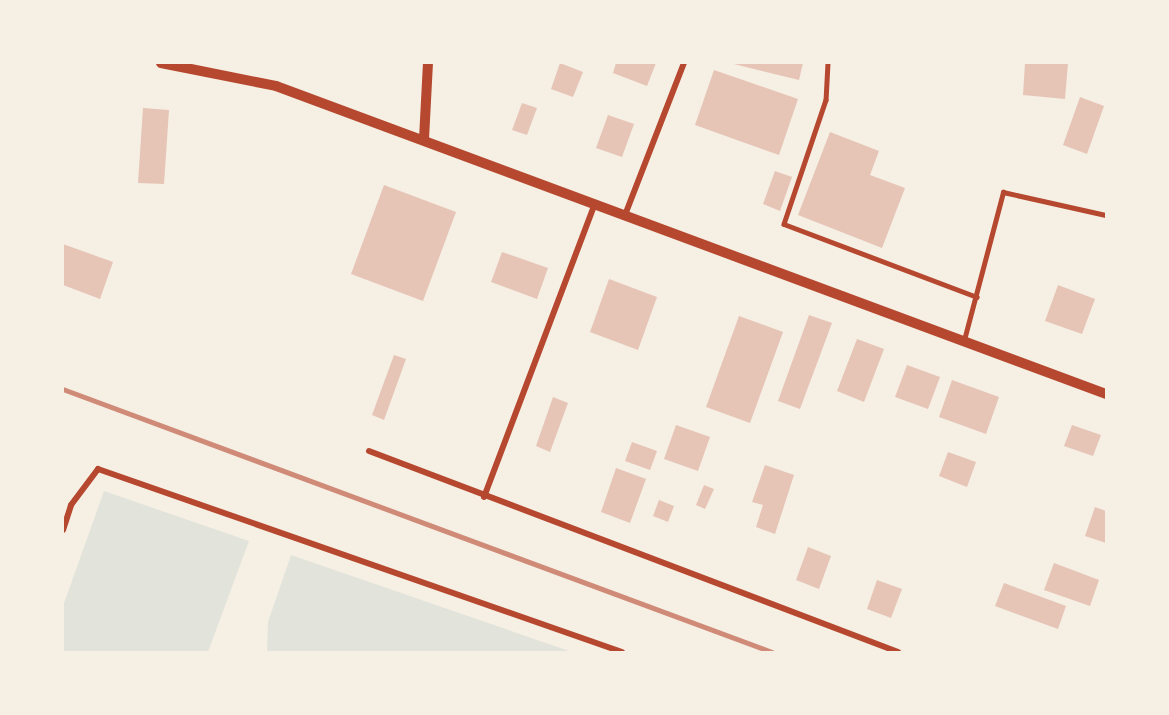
<!DOCTYPE html>
<style>
body{margin:0}
#map{position:relative;width:1169px;height:715px;overflow:hidden;background:#f6efe4;font-family:Helvetica,sans-serif}
div>[style]{position:absolute}
.green>*{inset:0;background:#e2e4dc}
.building>*{inset:0;background:#e6c5b7}
.service>*{height:4.5px;margin:-2.25px;padding:0 2.25px;transform-origin:2.25px;border-radius:2.25px;background:#b5482f}
.minor>*{height:6px;margin:-3px;padding:0 3px;transform-origin:3px;border-radius:3px;background:#b5482f}
.tertiary>*{height:10px;margin:-5px;padding:0 5px;transform-origin:5px;border-radius:5px;background:#b5482f}
.rail>*{height:4.5px;margin:-2.25px;padding:0 2.25px;transform-origin:2.25px;border-radius:2.25px;background:#cf8b77}
span{translate:-50% -50%;white-space:nowrap;text-align:center;line-height:1.15;-webkit-text-stroke:5px #f6efe4;paint-order:stroke}
.frame{position:absolute;inset:0;border:64px solid #f6efe4;pointer-events:none}
</style>
<div id="map">
<div class="green">
<div style="clip-path:polygon(104px 491px,249px 541px,208px 652px,63px 652px,63px 606px)"></div>
<div style="clip-path:polygon(291px 555px,572px 652px,267px 652px,268px 622px)"></div>
</div>
<div class="building">
<div style="clip-path:polygon(560px 63px,583px 72px,573px 97px,551px 89px)"></div>
<div style="clip-path:polygon(616px 63px,656px 63px,647px 86px,613px 73px)"></div>
<div style="clip-path:polygon(730px 63px,803px 63px,799px 80px)"></div>
<div style="clip-path:polygon(1025px 63px,1068px 63px,1065px 99px,1023px 95px)"></div>
<div style="clip-path:polygon(714px 70px,798px 99px,779px 155px,695px 125px)"></div>
<div style="clip-path:polygon(1080px 97px,1104px 106px,1087px 154px,1063px 145px)"></div>
<div style="clip-path:polygon(522px 103px,537px 108px,527px 135px,512px 130px)"></div>
<div style="clip-path:polygon(143px 108px,169px 110px,164px 184px,138px 183px)"></div>
<div style="clip-path:polygon(608px 115px,634px 124px,622px 157px,596px 148px)"></div>
<div style="clip-path:polygon(830px 132px,879px 151px,870px 175px,905px 188px,882px 248px,798px 215px)"></div>
<div style="clip-path:polygon(775px 171px,792px 177px,780px 211px,763px 204px)"></div>
<div style="clip-path:polygon(384px 185px,456px 212px,423px 301px,351px 274px)"></div>
<div style="clip-path:polygon(63px 244px,113px 262px,100px 299px,63px 285px)"></div>
<div style="clip-path:polygon(502px 252px,548px 268px,537px 299px,491px 282px)"></div>
<div style="clip-path:polygon(609px 279px,657px 297px,638px 350px,590px 332px)"></div>
<div style="clip-path:polygon(1058px 285px,1095px 299px,1082px 334px,1045px 321px)"></div>
<div style="clip-path:polygon(809px 315px,832px 323px,800px 409px,778px 401px)"></div>
<div style="clip-path:polygon(739px 316px,783px 332px,750px 423px,706px 407px)"></div>
<div style="clip-path:polygon(857px 339px,884px 349px,864px 402px,837px 391px)"></div>
<div style="clip-path:polygon(394px 355px,406px 359px,384px 420px,372px 415px)"></div>
<div style="clip-path:polygon(907px 365px,940px 377px,928px 409px,895px 397px)"></div>
<div style="clip-path:polygon(952px 380px,999px 397px,986px 434px,939px 417px)"></div>
<div style="clip-path:polygon(553px 397px,568px 403px,550px 452px,536px 446px)"></div>
<div style="clip-path:polygon(676px 425px,710px 437px,698px 471px,664px 459px)"></div>
<div style="clip-path:polygon(1072px 425px,1101px 435px,1093px 456px,1064px 446px)"></div>
<div style="clip-path:polygon(632px 442px,657px 451px,650px 470px,625px 461px)"></div>
<div style="clip-path:polygon(948px 452px,976px 462px,967px 487px,939px 476px)"></div>
<div style="clip-path:polygon(765px 465px,794px 475px,775px 534px,756px 527px,763px 505px,752px 502px)"></div>
<div style="clip-path:polygon(616px 468px,646px 479px,630px 523px,601px 512px)"></div>
<div style="clip-path:polygon(704px 485px,714px 489px,705px 509px,696px 505px)"></div>
<div style="clip-path:polygon(659px 500px,674px 506px,668px 522px,653px 516px)"></div>
<div style="clip-path:polygon(1095px 507px,1106px 511px,1106px 543px,1085px 536px)"></div>
<div style="clip-path:polygon(808px 547px,831px 556px,819px 589px,796px 580px)"></div>
<div style="clip-path:polygon(1054px 563px,1099px 580px,1090px 606px,1044px 590px)"></div>
<div style="clip-path:polygon(877px 580px,902px 589px,891px 618px,867px 609px)"></div>
<div style="clip-path:polygon(1004px 583px,1066px 606px,1058px 629px,995px 606px)"></div>
</div>
<div class="service">
<div style="left:828px;top:63px;width:37px;rotate:93deg"></div>
<div style="left:826px;top:100px;width:131px;rotate:108.7deg"></div>
<div style="left:784px;top:224px;width:206px;rotate:20.7deg"></div>
<div style="left:964px;top:340px;width:153px;rotate:-75.2deg"></div>
<div style="left:1003px;top:192px;width:106px;rotate:12.6deg"></div>
</div>
<div class="minor">
<div style="left:625px;top:215px;width:163px;rotate:-68.8deg"></div>
<div style="left:369px;top:451px;width:566px;rotate:20.8deg"></div>
<div style="left:484px;top:497px;width:313px;rotate:-69.3deg"></div>
<div style="left:63px;top:530px;width:26px;rotate:-72deg"></div>
<div style="left:71px;top:505px;width:45px;rotate:-53.1deg"></div>
<div style="left:98px;top:469px;width:555px;rotate:19.25deg"></div>
</div>
<div class="tertiary">
<div style="left:161px;top:63px;width:117px;rotate:11.3deg"></div>
<div style="left:276px;top:86px;width:885px;rotate:20.36deg"></div>
<div style="left:424px;top:139px;width:76px;rotate:-87deg"></div>
</div>
<div class="rail">
<div style="left:63px;top:389px;width:756px;rotate:20.35deg"></div>
</div>
<div class="frame"></div>
</div>
